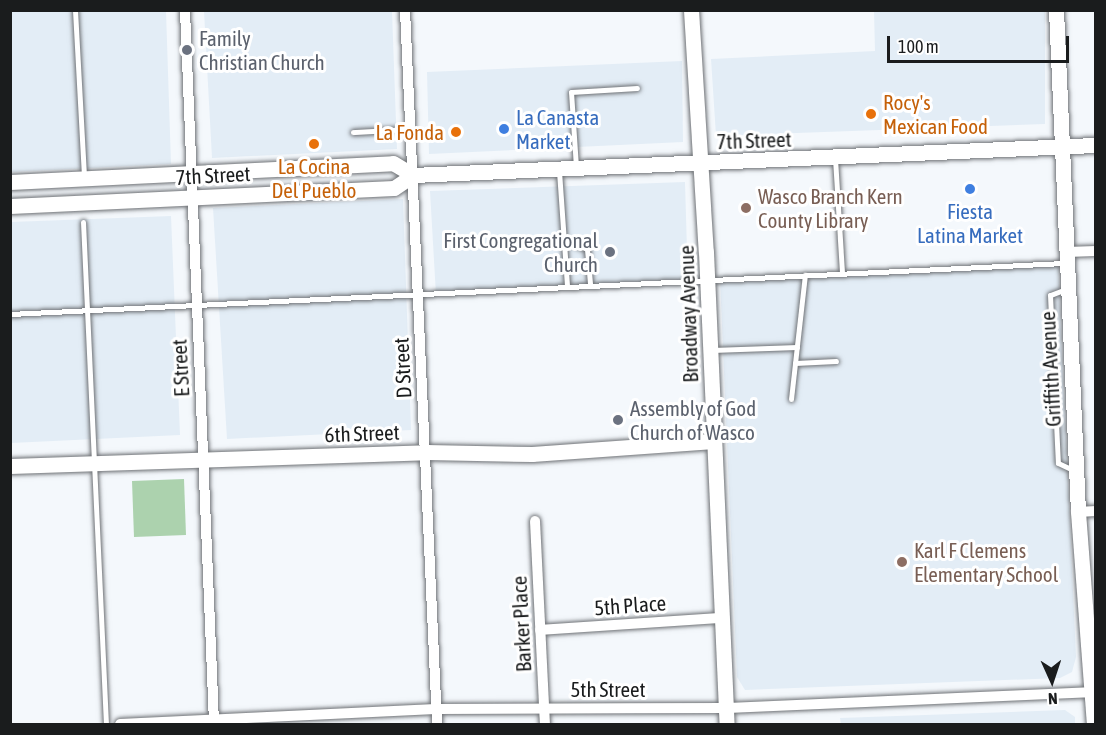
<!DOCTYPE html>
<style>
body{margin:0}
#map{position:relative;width:1106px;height:735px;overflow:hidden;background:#f4f8fc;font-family:"Asap Condensed",sans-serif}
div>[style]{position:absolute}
.built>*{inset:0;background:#e3edf6}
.green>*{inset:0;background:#acd2ae}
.roads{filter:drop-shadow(0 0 2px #6f7276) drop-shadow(0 0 2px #6f7276)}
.lane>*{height:5px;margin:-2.5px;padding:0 2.5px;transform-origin:2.5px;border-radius:2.5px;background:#fff}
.street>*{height:10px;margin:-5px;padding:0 5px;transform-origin:5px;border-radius:5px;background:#fff}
.secondary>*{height:15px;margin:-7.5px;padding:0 7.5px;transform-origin:7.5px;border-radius:7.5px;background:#fff}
.dots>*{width:16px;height:16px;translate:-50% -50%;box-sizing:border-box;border:3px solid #fff;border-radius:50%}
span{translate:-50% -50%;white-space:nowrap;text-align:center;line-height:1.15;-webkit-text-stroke:6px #fff;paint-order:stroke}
.worship-label{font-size:21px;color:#5b616d}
.left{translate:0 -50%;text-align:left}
.right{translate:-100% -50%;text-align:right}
.food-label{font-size:21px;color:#c56008}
.shop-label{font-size:21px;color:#366cbe}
.street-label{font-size:21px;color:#1a1c1d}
.education-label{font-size:21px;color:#785e54}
.frame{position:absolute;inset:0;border:12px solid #1a1c1d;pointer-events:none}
.north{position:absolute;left:1022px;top:651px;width:60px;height:60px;-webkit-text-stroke:4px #fff;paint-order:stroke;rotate:177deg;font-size:16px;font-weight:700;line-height:24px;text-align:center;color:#1a1c1d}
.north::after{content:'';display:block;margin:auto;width:21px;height:27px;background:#1a1c1d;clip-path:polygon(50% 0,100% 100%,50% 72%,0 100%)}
.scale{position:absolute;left:887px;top:36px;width:182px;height:27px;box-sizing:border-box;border:3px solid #1a1c1d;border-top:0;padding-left:8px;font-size:18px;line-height:21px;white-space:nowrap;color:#1a1c1d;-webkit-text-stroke:4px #fff;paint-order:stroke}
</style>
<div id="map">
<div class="built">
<div style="clip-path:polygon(10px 11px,166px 11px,171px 164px,11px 172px)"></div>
<div style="clip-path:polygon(204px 11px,392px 11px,397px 149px,212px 158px)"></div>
<div style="clip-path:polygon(874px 11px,1045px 11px,1045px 124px,716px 136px,711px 59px,875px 51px)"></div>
<div style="clip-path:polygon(682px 61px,683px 142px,429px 154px,427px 72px)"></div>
<div style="clip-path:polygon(685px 182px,688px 284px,436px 295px,430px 191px)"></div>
<div style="clip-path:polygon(403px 199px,411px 430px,227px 439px,213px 208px)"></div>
<div style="clip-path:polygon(171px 216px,180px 435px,11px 443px,11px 222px)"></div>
<div style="clip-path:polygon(1058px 263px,1076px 657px,1072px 672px,1060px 678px,745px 690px,737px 677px,720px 278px)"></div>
<div style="clip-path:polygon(1065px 710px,1075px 717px,1075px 724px,841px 724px,840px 718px)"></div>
</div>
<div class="green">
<div style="clip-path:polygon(184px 479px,186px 535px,134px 537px,132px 481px)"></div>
</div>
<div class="roads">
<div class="lane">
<div style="left:75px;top:10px;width:167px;rotate:86.9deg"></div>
<div style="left:353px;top:132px;width:58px;rotate:-3deg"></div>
<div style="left:835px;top:158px;width:115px;rotate:86.5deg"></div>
<div style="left:576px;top:167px;width:75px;rotate:-93.8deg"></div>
<div style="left:571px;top:92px;width:66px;rotate:-3.5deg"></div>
<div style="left:559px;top:171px;width:115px;rotate:86deg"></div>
<div style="left:83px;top:222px;width:503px;rotate:87.38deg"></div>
<div style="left:564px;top:240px;width:25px;rotate:21deg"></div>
<div style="left:587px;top:249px;width:36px;rotate:85deg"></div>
<div style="left:1066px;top:289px;width:17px;rotate:159deg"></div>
<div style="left:1050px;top:295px;width:168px;rotate:87.3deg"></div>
<div style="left:1058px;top:463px;width:19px;rotate:25deg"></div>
<div style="left:10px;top:314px;width:1056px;rotate:-2.77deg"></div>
<div style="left:712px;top:350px;width:85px;rotate:-2deg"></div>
<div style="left:795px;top:363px;width:41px;rotate:-2.8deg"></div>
<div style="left:791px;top:399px;width:125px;rotate:-83.6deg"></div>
</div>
<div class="street">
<div style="left:185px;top:10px;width:715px;rotate:87.67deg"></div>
<div style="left:405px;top:10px;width:715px;rotate:87.43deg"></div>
<div style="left:1066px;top:252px;width:30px;rotate:-2deg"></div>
<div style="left:1078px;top:512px;width:18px;rotate:-3deg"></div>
<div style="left:535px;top:521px;width:203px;rotate:87.2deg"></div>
<div style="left:540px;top:630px;width:182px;rotate:-3.8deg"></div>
<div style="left:120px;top:724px;width:316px;rotate:-2.7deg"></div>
<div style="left:436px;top:709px;width:291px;rotate:-0.2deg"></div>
<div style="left:727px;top:708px;width:369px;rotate:-2.5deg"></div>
</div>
<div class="secondary">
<div style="left:691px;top:10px;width:242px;rotate:86.5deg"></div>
<div style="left:706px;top:252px;width:472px;rotate:87.5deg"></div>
<div style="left:1056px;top:10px;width:502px;rotate:87.49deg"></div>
<div style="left:1078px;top:512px;width:213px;rotate:85.7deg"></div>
<div style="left:10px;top:182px;width:383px;rotate:-2.8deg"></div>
<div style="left:393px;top:163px;width:23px;rotate:31deg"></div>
<div style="left:10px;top:206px;width:384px;rotate:-2.7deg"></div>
<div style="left:394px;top:188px;width:23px;rotate:-34deg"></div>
<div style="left:413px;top:175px;width:684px;rotate:-2.52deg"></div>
<div style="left:10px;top:466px;width:416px;rotate:-1.9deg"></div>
<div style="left:426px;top:452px;width:106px;rotate:1.1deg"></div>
<div style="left:532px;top:454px;width:182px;rotate:-4.1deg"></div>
</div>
</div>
<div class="dots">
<div style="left:187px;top:50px;background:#6b7280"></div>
<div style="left:871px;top:114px;background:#e8710a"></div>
<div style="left:504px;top:129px;background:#3f7fe0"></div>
<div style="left:456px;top:132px;background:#e8710a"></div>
<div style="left:314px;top:144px;background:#e8710a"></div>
<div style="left:970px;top:189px;background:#3f7fe0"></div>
<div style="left:746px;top:208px;background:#8d6e63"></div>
<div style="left:610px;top:252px;background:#6b7280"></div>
<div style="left:618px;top:420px;background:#6b7280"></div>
<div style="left:902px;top:562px;background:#8d6e63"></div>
</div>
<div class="worship-label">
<span class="left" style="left:199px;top:50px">Family<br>Christian Church</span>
<span class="right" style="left:598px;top:252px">First Congregational<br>Church</span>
<span class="left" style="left:630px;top:420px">Assembly of God<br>Church of Wasco</span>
</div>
<div class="food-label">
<span class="left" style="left:883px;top:114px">Rocy's<br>Mexican Food</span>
<span class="right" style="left:444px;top:132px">La Fonda</span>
<span style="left:314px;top:178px">La Cocina<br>Del Pueblo</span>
</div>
<div class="shop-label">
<span class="left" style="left:516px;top:129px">La Canasta<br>Market</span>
<span style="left:970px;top:223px">Fiesta<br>Latina Market</span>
</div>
<div class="street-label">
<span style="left:754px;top:140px;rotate:-2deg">7th Street</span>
<span style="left:213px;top:175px;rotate:-3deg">7th Street</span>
<span style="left:688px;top:314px;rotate:-92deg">Broadway Avenue</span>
<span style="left:180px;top:368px;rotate:-93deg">E Street</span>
<span style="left:402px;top:368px;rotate:-93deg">D Street</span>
<span style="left:1050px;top:369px;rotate:-93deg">Griffith Avenue</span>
<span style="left:362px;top:433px;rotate:-2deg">6th Street</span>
<span style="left:630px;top:605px;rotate:-4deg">5th Place</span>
<span style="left:521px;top:624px;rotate:-93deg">Barker Place</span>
<span style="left:608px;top:689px">5th Street</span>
</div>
<div class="education-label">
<span class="left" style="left:758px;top:208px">Wasco Branch Kern<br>County Library</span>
<span class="left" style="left:914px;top:562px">Karl F Clemens<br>Elementary School</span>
</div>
<div class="frame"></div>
<div class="north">N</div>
<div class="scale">100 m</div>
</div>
